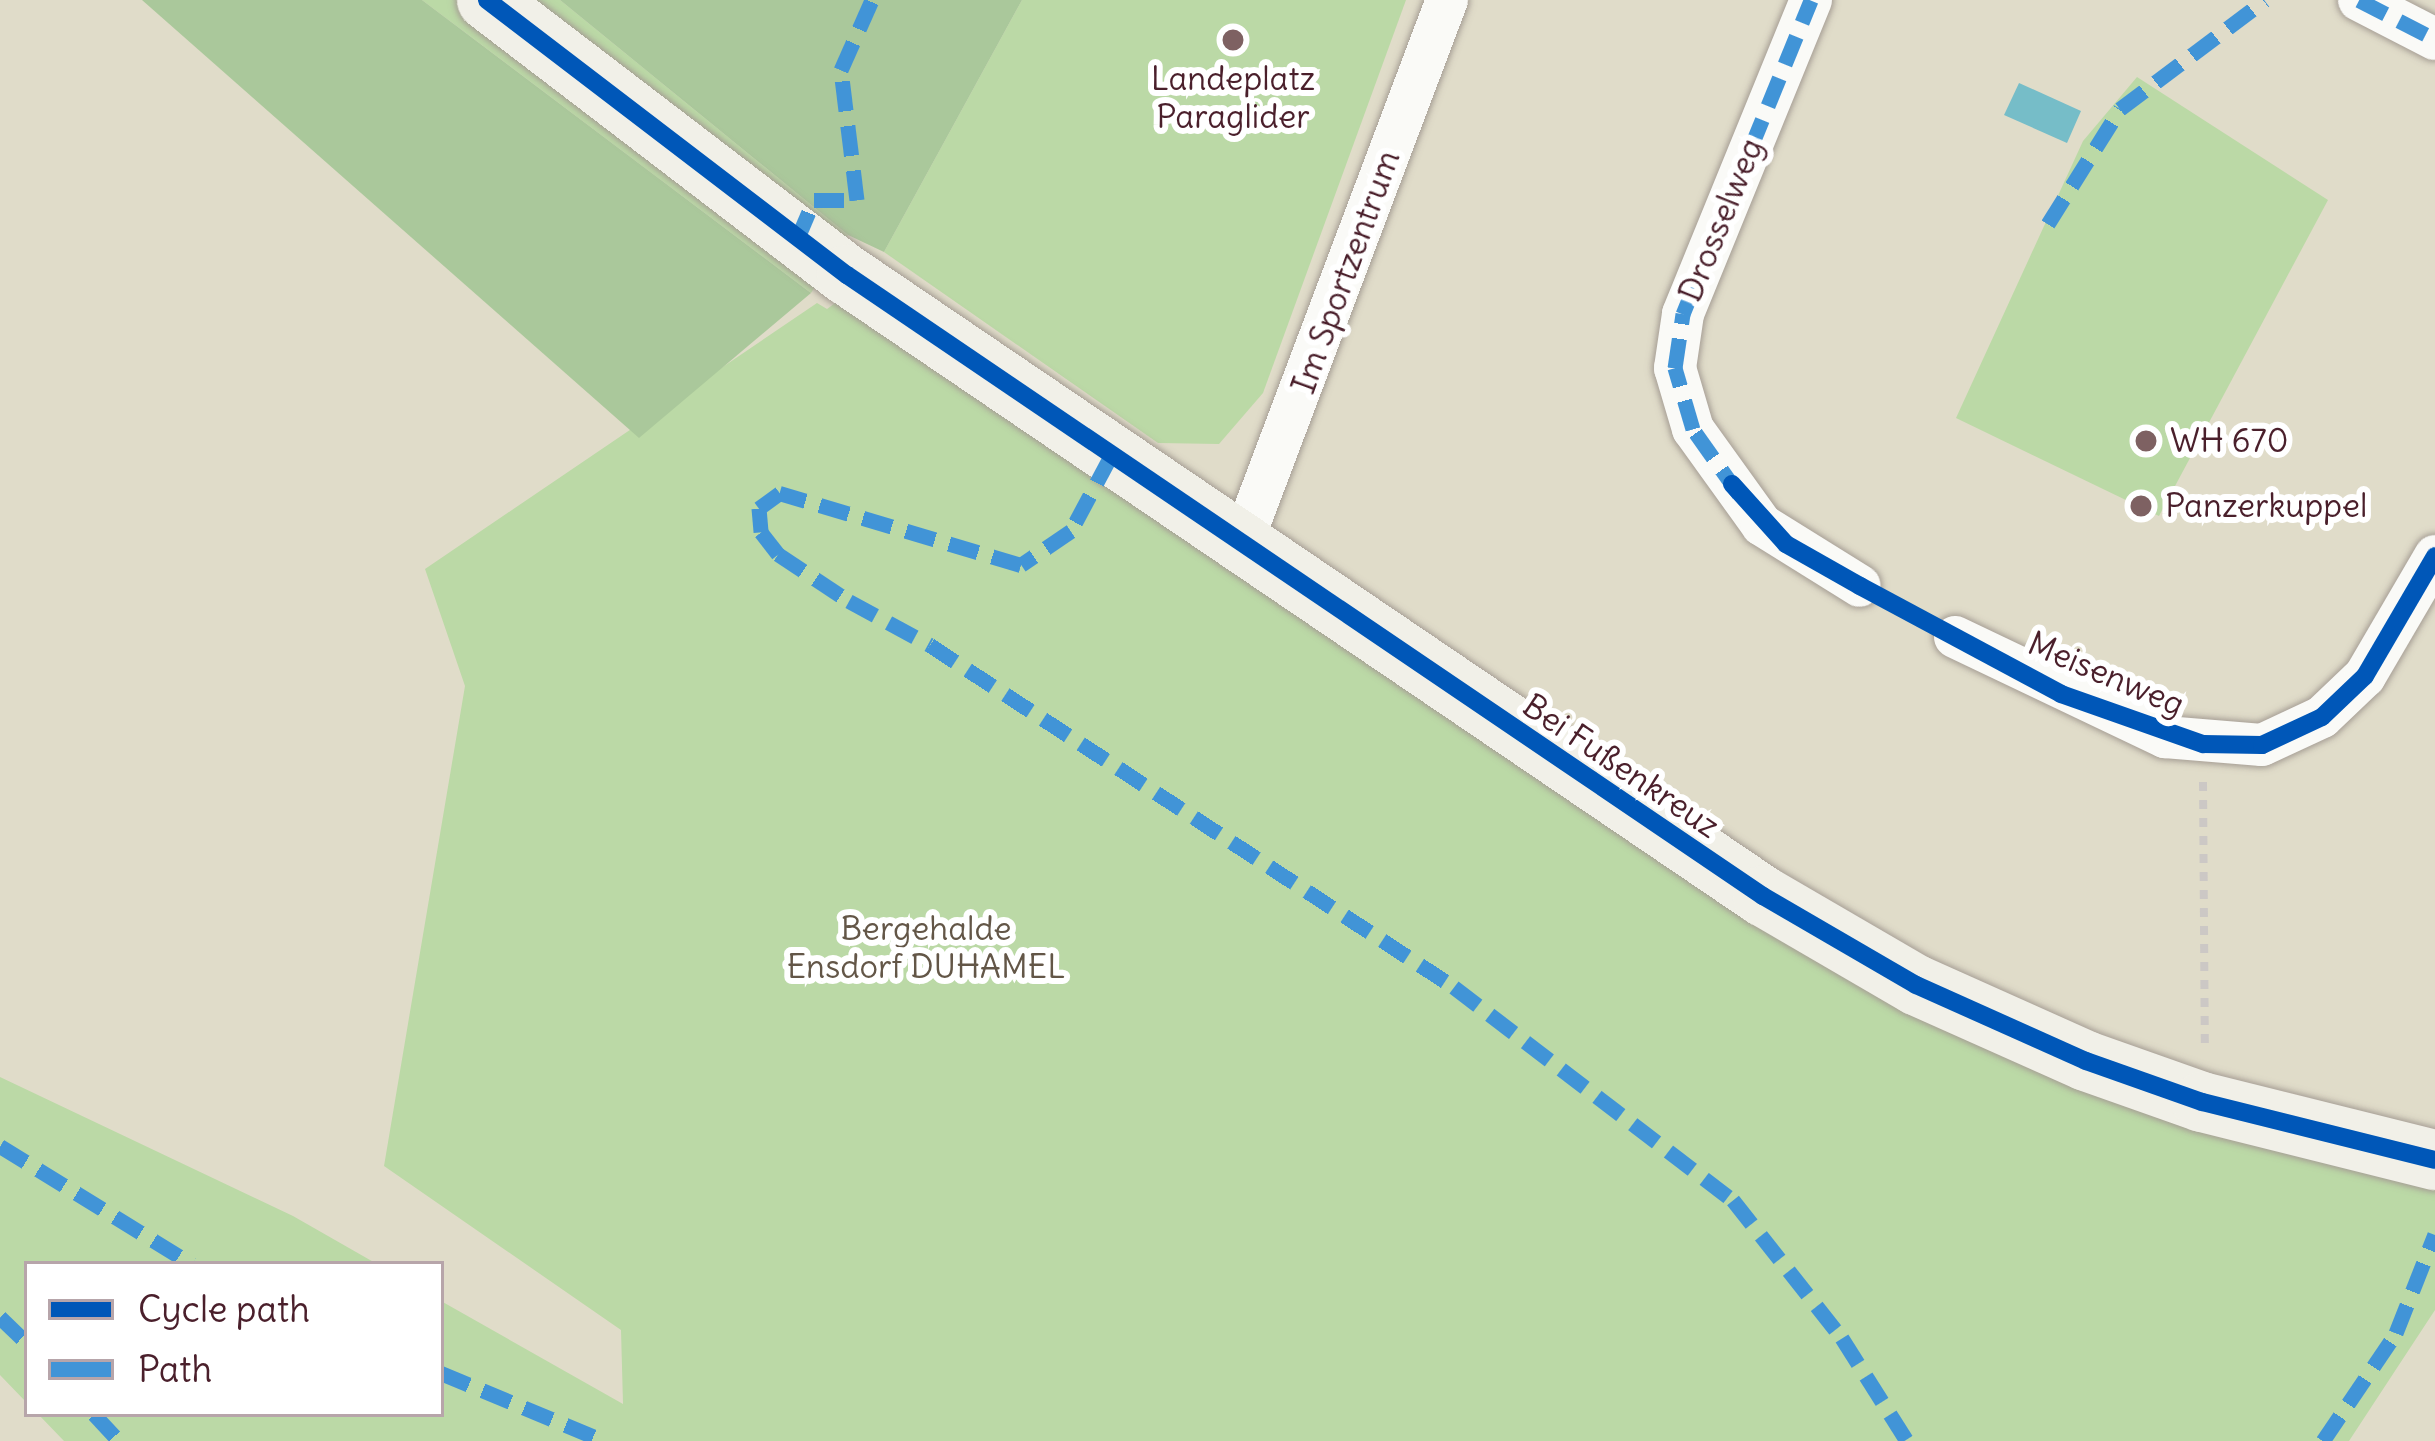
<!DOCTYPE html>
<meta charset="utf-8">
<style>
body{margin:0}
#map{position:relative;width:2435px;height:1441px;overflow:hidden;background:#e0dcc9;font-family:Delius,sans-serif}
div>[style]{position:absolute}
.green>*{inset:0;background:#bbd9a6}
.forest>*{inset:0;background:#aac89b}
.water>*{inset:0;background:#76bdc8}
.path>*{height:8px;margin-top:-4px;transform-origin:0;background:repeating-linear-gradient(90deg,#ccc8c5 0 9px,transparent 0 18px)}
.roads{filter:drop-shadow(0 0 3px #a69e95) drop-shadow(0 0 3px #a69e95)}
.street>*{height:42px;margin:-21px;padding:0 21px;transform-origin:21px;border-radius:21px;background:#fafaf7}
.secondary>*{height:60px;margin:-30px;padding:0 30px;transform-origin:30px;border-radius:30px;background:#f1f0e8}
.quiet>*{height:15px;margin-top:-7.5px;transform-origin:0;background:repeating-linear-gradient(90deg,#4194d7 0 30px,transparent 0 45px)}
.cycleway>*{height:18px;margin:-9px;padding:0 9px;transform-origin:9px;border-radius:9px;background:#0057b8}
.dots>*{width:33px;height:33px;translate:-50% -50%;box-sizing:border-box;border:6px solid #fff;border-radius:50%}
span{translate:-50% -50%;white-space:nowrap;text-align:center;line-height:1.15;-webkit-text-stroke:12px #fff;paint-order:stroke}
.poi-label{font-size:33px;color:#4a1f2b}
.left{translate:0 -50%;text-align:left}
.street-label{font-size:33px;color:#4a1f2b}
.park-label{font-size:33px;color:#635647}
.legend{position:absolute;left:24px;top:1261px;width:420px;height:156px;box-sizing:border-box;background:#fff;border:3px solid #b7a5aa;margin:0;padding:15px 21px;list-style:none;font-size:36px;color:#4a1f2b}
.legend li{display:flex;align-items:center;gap:24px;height:60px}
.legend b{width:60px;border:3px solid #b7a5aa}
</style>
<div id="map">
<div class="green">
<div style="clip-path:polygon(422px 0,560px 0,848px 235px,811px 293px)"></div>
<div style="clip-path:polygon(1022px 0,1406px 0,1263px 393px,1219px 444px,1158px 443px,884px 252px)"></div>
<div style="clip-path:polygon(2137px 77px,2328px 200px,2159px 516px,1956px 418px,2083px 141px)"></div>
<div style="clip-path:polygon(842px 298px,1721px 899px,2435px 1179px,2435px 1310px,2349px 1441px,64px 1441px,38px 1414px,441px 1414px,441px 1301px,623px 1404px,621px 1330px,384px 1166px,465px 686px,425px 569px,817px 303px,827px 309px)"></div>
<div style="clip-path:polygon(0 1077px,293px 1216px,377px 1264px,27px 1264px,27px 1403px,0 1375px)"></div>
</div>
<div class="forest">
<div style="clip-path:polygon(142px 0,422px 0,811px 293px,639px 438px)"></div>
<div style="clip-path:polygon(560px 0,1022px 0,884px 252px,848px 235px)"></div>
</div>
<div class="water">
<div style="clip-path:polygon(2019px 83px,2081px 111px,2067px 143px,2004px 115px)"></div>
</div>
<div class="path">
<div style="left:2203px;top:782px;width:267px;rotate:89.6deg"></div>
</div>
<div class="roads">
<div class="street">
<div style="left:1811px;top:0;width:339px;rotate:112.2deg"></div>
<div style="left:1683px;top:314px;width:55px;rotate:98.4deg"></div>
<div style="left:1675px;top:368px;width:64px;rotate:73.6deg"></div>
<div style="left:1693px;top:429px;width:118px;rotate:54.3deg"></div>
<div style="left:1762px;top:525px;width:115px;rotate:31.9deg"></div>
<div style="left:2359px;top:0;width:85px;rotate:27.2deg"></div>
<div style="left:1242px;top:543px;width:580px;rotate:-69.32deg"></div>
<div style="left:1955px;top:637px;width:233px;rotate:25.5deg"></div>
<div style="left:2165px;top:737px;width:97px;rotate:4.7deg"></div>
<div style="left:2262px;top:745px;width:66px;rotate:-25deg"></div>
<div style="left:2322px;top:717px;width:59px;rotate:-43.6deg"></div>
<div style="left:2365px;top:676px;width:139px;rotate:-59.7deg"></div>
</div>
<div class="secondary">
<div style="left:487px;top:0;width:453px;rotate:37.4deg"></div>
<div style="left:847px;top:275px;width:1107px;rotate:34.14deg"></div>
<div style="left:1763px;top:896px;width:177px;rotate:30.2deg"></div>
<div style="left:1916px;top:985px;width:186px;rotate:24.1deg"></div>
<div style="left:2086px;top:1061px;width:123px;rotate:19.5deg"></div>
<div style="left:2202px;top:1102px;width:240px;rotate:14deg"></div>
</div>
</div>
<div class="quiet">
<div style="left:2359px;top:0;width:85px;rotate:27.2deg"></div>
<div style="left:2048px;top:224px;width:136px;rotate:-57.9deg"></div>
<div style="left:2120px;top:109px;width:181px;rotate:-36.9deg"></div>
<div style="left:797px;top:240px;width:43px;rotate:-67deg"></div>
<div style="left:814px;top:200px;width:43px"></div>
<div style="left:857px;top:200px;width:131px;rotate:-97deg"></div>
<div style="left:841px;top:70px;width:77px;rotate:-66.1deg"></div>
<div style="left:1111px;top:456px;width:85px;rotate:118.1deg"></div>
<div style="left:1071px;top:531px;width:60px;rotate:145.8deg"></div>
<div style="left:1021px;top:565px;width:252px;rotate:-163.4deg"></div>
<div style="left:780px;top:493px;width:26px;rotate:144deg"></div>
<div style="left:759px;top:508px;width:24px;rotate:85deg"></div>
<div style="left:761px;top:532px;width:28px;rotate:52deg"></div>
<div style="left:778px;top:554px;width:85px;rotate:33.5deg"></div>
<div style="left:849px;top:601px;width:92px;rotate:28.5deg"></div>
<div style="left:930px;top:645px;width:626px;rotate:33.13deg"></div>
<div style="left:1454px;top:987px;width:351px;rotate:37.4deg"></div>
<div style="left:1733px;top:1200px;width:176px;rotate:51.7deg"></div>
<div style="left:1842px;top:1338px;width:122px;rotate:57.7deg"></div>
<div style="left:1739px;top:494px;width:80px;rotate:-125.3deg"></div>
<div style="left:1693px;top:429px;width:64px;rotate:-106.4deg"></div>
<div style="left:1675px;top:368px;width:55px;rotate:-81.6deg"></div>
<div style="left:1683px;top:314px;width:339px;rotate:-67.8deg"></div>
<div style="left:0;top:1146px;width:225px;rotate:31.6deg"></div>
<div style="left:0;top:1317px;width:37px;rotate:44deg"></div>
<div style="left:441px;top:1373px;width:177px;rotate:22.6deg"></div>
<div style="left:94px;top:1414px;width:37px;rotate:47deg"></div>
<div style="left:2323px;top:1441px;width:130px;rotate:-55.9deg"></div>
<div style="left:2396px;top:1333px;width:106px;rotate:-68.5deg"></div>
</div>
<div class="cycleway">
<div style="left:487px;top:0;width:453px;rotate:37.4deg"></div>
<div style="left:847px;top:275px;width:1107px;rotate:34.14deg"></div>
<div style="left:1763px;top:896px;width:177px;rotate:30.2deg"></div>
<div style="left:1916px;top:985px;width:186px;rotate:24.1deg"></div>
<div style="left:2086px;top:1061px;width:123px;rotate:19.5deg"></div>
<div style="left:2202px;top:1102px;width:240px;rotate:14deg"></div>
<div style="left:1732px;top:484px;width:81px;rotate:48deg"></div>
<div style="left:1786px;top:544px;width:85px;rotate:29.6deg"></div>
<div style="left:1860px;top:586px;width:228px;rotate:28.2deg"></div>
<div style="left:2061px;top:694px;width:151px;rotate:19.4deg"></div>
<div style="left:2203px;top:744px;width:59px;rotate:1deg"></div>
<div style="left:2262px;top:745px;width:66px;rotate:-25deg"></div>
<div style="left:2322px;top:717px;width:59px;rotate:-43.6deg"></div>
<div style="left:2365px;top:676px;width:139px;rotate:-59.7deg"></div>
</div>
<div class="dots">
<div style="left:1233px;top:40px;background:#7e6162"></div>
<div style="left:2146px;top:441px;background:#7e6162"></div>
<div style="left:2141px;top:506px;background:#7e6162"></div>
</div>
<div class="poi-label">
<span style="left:1233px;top:98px">Landeplatz<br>Paraglider</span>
<span class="left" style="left:2170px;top:441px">WH 670</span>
<span class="left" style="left:2165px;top:506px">Panzerkuppel</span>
</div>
<div class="street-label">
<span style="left:1721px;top:220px;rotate:-68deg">Drosselweg</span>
<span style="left:1346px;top:272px;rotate:-70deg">Im Sportzentrum</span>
<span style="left:2106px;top:674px;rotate:23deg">Meisenweg</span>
<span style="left:1621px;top:766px;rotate:34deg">Bei Fußenkreuz</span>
</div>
<div class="park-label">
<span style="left:926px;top:948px">Bergehalde<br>Ensdorf DUHAMEL</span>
</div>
<ul class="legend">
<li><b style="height:15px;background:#0057b8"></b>Cycle path</li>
<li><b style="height:15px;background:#4194d7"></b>Path</li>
</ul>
</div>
